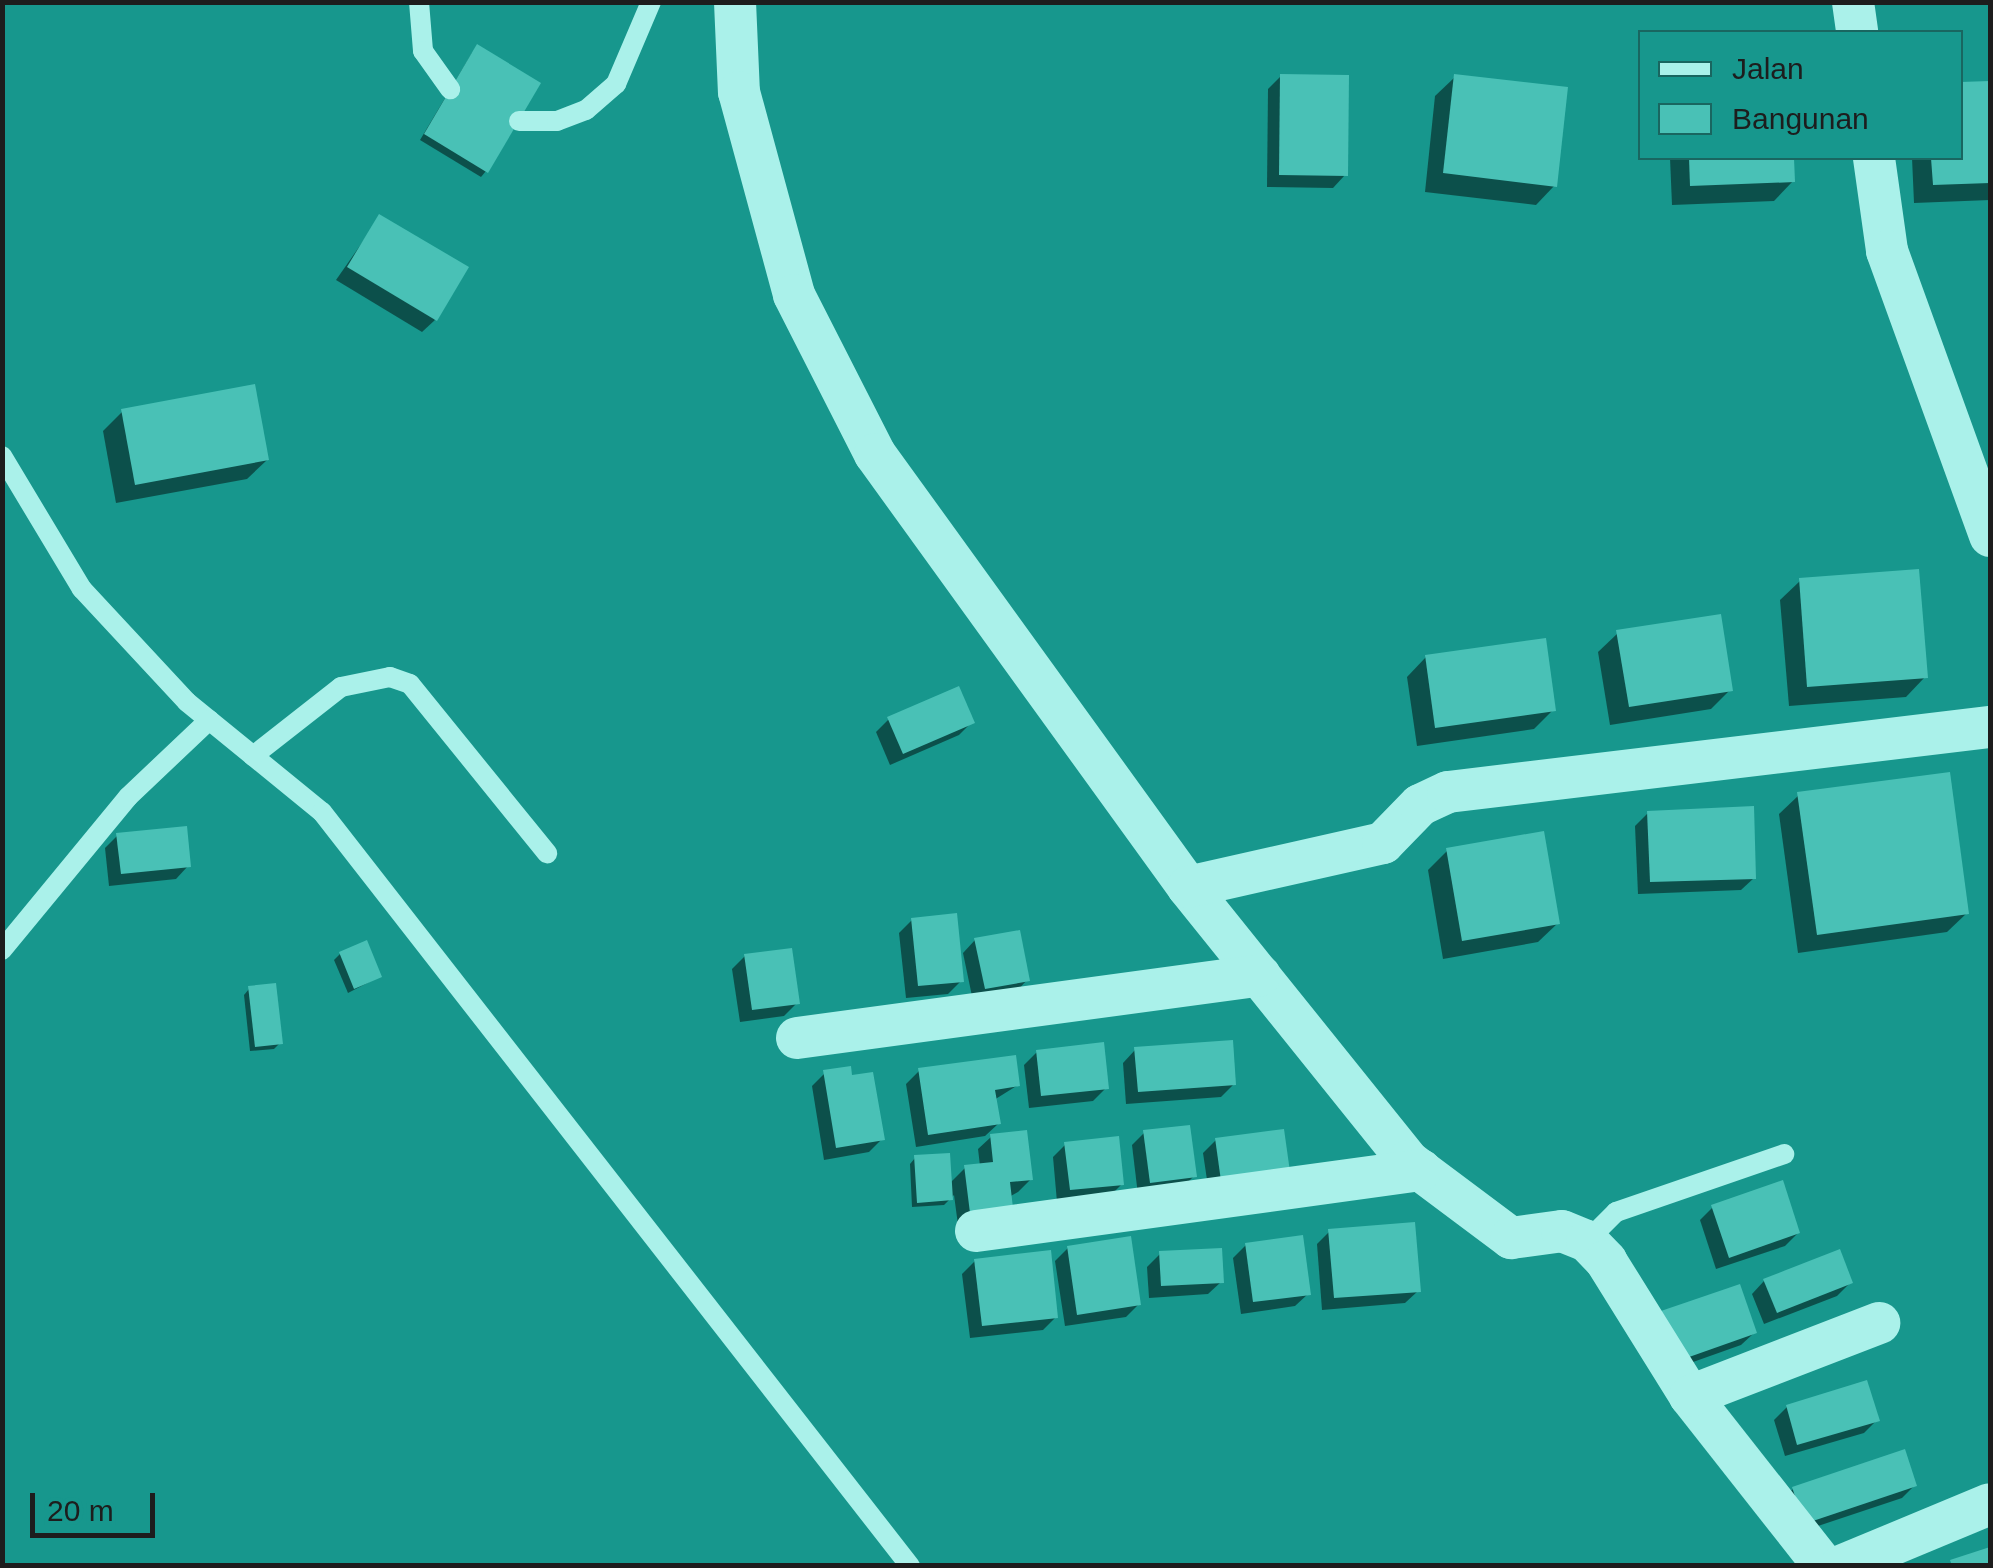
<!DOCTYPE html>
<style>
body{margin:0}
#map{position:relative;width:1993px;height:1568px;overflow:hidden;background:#17978d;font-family:Helvetica,sans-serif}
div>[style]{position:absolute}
.shadow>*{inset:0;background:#0007}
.building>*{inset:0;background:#49c1b6}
.service>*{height:20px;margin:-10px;padding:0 10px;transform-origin:10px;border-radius:10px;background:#aaf1ea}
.minor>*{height:42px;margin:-21px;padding:0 21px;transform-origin:21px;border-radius:21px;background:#aaf1ea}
span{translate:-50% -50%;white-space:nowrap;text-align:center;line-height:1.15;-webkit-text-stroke:8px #17978d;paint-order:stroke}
.frame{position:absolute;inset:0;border:5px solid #1d1d1d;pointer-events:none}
.legend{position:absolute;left:1638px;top:30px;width:325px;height:130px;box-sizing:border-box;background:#17978d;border:2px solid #196660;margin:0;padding:12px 18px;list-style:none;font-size:30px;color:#1d1d1d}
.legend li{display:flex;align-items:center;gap:20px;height:50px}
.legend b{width:50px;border:2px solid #196660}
.scale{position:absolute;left:30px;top:1493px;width:125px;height:45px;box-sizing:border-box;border:5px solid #1d1d1d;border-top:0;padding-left:12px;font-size:30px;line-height:35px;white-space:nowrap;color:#1d1d1d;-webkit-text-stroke:8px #17978d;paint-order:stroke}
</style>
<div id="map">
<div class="shadow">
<div style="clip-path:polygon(472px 53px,486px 171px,481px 177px,420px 140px)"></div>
<div style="clip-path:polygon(1281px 76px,1345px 175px,1333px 188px,1267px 187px,1268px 89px)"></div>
<div style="clip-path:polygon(1455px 77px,1555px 185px,1536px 205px,1425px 192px,1435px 96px)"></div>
<div style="clip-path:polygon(1990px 83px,1990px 200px,1914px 203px,1912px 158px,1960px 158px,1960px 85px)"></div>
<div style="clip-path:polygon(1670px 158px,1792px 158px,1793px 181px,1774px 201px,1672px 205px)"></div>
<div style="clip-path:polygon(380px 217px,435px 320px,422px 332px,336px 280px)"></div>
<div style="clip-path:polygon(122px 412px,267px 460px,247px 479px,116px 503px,103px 431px)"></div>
<div style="clip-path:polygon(1800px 581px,1925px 677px,1906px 697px,1789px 706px,1780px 600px)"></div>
<div style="clip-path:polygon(1618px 633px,1730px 690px,1711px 709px,1610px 725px,1598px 652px)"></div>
<div style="clip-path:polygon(1426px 657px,1553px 710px,1534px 729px,1417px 746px,1407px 677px)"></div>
<div style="clip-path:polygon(888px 720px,972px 722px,959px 735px,890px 765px,876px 732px)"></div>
<div style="clip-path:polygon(1799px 795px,1967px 913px,1947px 932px,1798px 953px,1779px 814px)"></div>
<div style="clip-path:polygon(1648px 813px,1754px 878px,1741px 890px,1638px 894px,1635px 826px)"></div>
<div style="clip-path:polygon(118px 835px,188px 866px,176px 879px,109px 886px,105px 848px)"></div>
<div style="clip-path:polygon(1447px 851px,1558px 923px,1538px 942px,1443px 959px,1428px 870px)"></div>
<div style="clip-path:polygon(912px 920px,961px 981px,948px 994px,906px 998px,899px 933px)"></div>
<div style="clip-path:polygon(975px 940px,1027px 980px,1015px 993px,973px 1001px,963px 953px)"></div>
<div style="clip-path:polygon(340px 954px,379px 977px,348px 993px,334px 960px)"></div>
<div style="clip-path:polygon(745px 956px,797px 1003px,784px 1016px,740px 1022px,732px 969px)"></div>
<div style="clip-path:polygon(249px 989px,280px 1043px,274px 1049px,250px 1051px,244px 995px)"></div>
<div style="clip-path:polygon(1135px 1050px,1234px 1084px,1221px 1097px,1126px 1104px,1123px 1063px)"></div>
<div style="clip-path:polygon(1037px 1052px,1106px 1088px,1093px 1101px,1029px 1108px,1024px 1065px)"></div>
<div style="clip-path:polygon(919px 1071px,1018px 1085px,994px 1100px,998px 1124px,985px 1136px,916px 1147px,906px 1084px)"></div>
<div style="clip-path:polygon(825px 1073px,850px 1078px,882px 1139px,869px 1152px,824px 1160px,812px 1086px)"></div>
<div style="clip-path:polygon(1145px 1132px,1194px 1176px,1181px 1189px,1138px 1195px,1132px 1145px)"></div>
<div style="clip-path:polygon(991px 1137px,1031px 1179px,1018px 1192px,958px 1225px,954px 1195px,944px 1205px,912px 1207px,910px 1164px,915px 1158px,949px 1184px,965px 1168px,980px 1166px,978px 1149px)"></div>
<div style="clip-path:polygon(1216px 1140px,1275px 1191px,1210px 1200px,1203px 1153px)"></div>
<div style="clip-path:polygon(1066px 1144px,1122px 1184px,1109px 1197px,1057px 1202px,1053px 1157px)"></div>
<div style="clip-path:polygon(1713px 1207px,1798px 1233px,1785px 1246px,1716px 1269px,1700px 1220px)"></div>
<div style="clip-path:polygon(1329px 1232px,1418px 1291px,1405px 1303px,1322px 1310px,1317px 1244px)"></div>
<div style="clip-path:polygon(1246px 1245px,1308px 1294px,1295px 1306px,1241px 1314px,1233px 1258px)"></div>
<div style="clip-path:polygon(1068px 1248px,1139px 1304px,1126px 1317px,1065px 1326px,1055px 1261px)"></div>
<div style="clip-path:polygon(1160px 1254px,1221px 1282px,1208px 1294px,1149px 1298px,1147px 1267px)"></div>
<div style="clip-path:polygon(975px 1261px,1056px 1317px,1043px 1330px,970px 1338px,962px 1274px)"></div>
<div style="clip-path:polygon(1764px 1281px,1850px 1283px,1837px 1296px,1764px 1324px,1752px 1294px)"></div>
<div style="clip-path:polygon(1646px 1327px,1754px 1333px,1741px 1345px,1662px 1373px)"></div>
<div style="clip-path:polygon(1787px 1407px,1877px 1420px,1864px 1433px,1785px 1456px,1774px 1420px)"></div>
<div style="clip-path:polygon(1914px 1486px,1902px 1498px,1791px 1535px,1780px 1502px,1793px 1489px)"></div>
</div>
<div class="building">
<div style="clip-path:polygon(477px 44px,541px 83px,488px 173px,424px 134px)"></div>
<div style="clip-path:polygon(1280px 74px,1349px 75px,1348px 176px,1279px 175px)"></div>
<div style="clip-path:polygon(1454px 74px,1568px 87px,1557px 187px,1443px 173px)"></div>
<div style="clip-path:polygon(1990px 81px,1990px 183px,1933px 185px,1931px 158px,1960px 158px,1960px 82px)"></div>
<div style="clip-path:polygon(1689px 158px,1794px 158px,1795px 182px,1690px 186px)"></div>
<div style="clip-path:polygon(379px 214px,469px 267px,437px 321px,347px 267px)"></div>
<div style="clip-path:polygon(255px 384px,269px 460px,135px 485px,121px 409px)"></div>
<div style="clip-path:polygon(1919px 569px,1928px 678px,1807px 687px,1799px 578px)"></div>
<div style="clip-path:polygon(1721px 614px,1733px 691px,1629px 707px,1616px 630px)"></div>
<div style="clip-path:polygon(1546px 638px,1556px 711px,1435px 728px,1425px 655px)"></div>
<div style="clip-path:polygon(959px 686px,975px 723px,903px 754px,887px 717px)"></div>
<div style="clip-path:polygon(1950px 772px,1969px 914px,1817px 935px,1797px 792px)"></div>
<div style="clip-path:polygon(1754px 806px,1756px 879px,1650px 882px,1647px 811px)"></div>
<div style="clip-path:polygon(187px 826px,191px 867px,121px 874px,116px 833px)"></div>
<div style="clip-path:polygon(1544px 831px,1560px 924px,1462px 941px,1446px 848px)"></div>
<div style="clip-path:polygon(957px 913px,964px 982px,918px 986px,911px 918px)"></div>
<div style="clip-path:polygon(1020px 930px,1030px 981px,985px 989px,974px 938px)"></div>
<div style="clip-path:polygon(367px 940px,382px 977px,354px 989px,339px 952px)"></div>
<div style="clip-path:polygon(792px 948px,800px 1004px,752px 1010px,744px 954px)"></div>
<div style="clip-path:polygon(276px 983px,283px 1044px,255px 1047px,248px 986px)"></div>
<div style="clip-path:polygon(1233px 1040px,1236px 1085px,1138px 1092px,1134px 1047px)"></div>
<div style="clip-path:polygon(1104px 1042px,1109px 1089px,1041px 1096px,1036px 1050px)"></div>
<div style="clip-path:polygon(1016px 1055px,1020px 1086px,995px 1090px,1001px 1124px,928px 1135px,918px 1068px)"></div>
<div style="clip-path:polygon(851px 1066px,852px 1075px,873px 1072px,885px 1140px,836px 1148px,823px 1070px)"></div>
<div style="clip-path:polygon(1190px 1125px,1197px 1177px,1150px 1183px,1143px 1130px)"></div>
<div style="clip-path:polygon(1284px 1129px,1291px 1179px,1222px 1188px,1215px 1138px)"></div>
<div style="clip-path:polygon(1027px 1130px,1033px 1180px,1010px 1182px,1013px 1208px,970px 1213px,964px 1165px,993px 1162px,990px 1134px)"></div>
<div style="clip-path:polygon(1119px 1136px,1124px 1185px,1070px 1190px,1064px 1142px)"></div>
<div style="clip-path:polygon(950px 1153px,953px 1200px,917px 1203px,914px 1155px)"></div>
<div style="clip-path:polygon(1783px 1180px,1800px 1233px,1729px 1258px,1711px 1205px)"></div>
<div style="clip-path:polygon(1415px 1222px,1421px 1292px,1334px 1298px,1328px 1229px)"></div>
<div style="clip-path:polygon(1303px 1235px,1311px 1295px,1253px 1302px,1245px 1243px)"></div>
<div style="clip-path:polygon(1131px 1236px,1141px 1305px,1077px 1315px,1067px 1246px)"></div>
<div style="clip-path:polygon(1222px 1248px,1224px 1283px,1161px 1286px,1159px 1251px)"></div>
<div style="clip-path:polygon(1840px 1249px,1853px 1283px,1777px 1313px,1763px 1279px)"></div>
<div style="clip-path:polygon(1051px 1250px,1058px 1318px,982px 1326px,974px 1259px)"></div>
<div style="clip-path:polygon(1740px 1284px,1757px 1333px,1675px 1362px,1658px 1312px)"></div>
<div style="clip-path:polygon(1867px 1380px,1880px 1421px,1797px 1445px,1786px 1405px)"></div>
<div style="clip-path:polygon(1905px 1449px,1917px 1486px,1804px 1524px,1792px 1487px)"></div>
<div style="clip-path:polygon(1990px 1547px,1990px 1566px,1952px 1566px,1950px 1560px)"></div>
</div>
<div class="service">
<div style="left:419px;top:2px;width:49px;rotate:85.3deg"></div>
<div style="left:423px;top:51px;width:47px;rotate:54.6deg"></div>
<div style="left:519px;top:121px;width:38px"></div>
<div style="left:557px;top:121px;width:31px;rotate:-21deg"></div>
<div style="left:586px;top:110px;width:40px;rotate:-41deg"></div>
<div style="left:616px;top:84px;width:89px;rotate:-66.9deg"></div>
<div style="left:2px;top:456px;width:155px;rotate:59deg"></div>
<div style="left:82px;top:589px;width:154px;rotate:47.1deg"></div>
<div style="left:187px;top:702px;width:174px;rotate:39.2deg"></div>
<div style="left:322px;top:812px;width:956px;rotate:52.05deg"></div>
<div style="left:253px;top:756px;width:112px;rotate:-38.1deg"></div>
<div style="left:341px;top:687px;width:50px;rotate:-11.5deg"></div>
<div style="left:390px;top:677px;width:21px;rotate:19deg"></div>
<div style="left:410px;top:684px;width:218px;rotate:51deg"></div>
<div style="left:2px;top:950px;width:198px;rotate:-50.5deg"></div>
<div style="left:128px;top:797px;width:112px;rotate:-43.5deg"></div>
<div style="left:1587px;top:1241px;width:41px;rotate:-45deg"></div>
<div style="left:1616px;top:1212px;width:178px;rotate:-19deg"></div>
</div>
<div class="minor">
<div style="left:735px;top:2px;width:90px;rotate:87.5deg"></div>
<div style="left:739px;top:92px;width:210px;rotate:74.8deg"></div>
<div style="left:794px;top:295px;width:178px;rotate:63deg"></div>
<div style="left:875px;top:454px;width:534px;rotate:54.14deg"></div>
<div style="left:1188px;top:887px;width:351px;rotate:51.2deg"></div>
<div style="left:1408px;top:1161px;width:129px;rotate:36.8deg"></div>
<div style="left:1511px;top:1238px;width:51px;rotate:-7.8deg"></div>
<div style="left:1562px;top:1231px;width:27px;rotate:22deg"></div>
<div style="left:1587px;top:1241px;width:28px;rotate:46deg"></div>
<div style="left:1606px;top:1261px;width:159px;rotate:58.1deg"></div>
<div style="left:1690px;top:1396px;width:216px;rotate:51.8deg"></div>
<div style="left:1853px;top:2px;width:30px;rotate:82deg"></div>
<div style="left:1874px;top:158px;width:94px;rotate:82deg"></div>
<div style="left:1887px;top:251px;width:303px;rotate:70.1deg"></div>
<div style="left:1188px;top:887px;width:200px;rotate:-12.7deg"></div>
<div style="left:1383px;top:843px;width:53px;rotate:-45.8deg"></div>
<div style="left:1420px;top:805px;width:31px;rotate:-25deg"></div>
<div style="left:1448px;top:792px;width:546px;rotate:-6.84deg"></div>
<div style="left:797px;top:1038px;width:467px;rotate:-7.7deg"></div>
<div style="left:976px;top:1231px;width:449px;rotate:-7.8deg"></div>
<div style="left:1690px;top:1396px;width:203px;rotate:-21.1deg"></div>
<div style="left:1841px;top:1566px;width:161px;rotate:-22.6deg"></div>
</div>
<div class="frame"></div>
<ul class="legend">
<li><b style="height:12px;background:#aaf1ea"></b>Jalan</li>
<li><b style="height:28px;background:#49c1b6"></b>Bangunan</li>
</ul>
<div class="scale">20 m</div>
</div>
